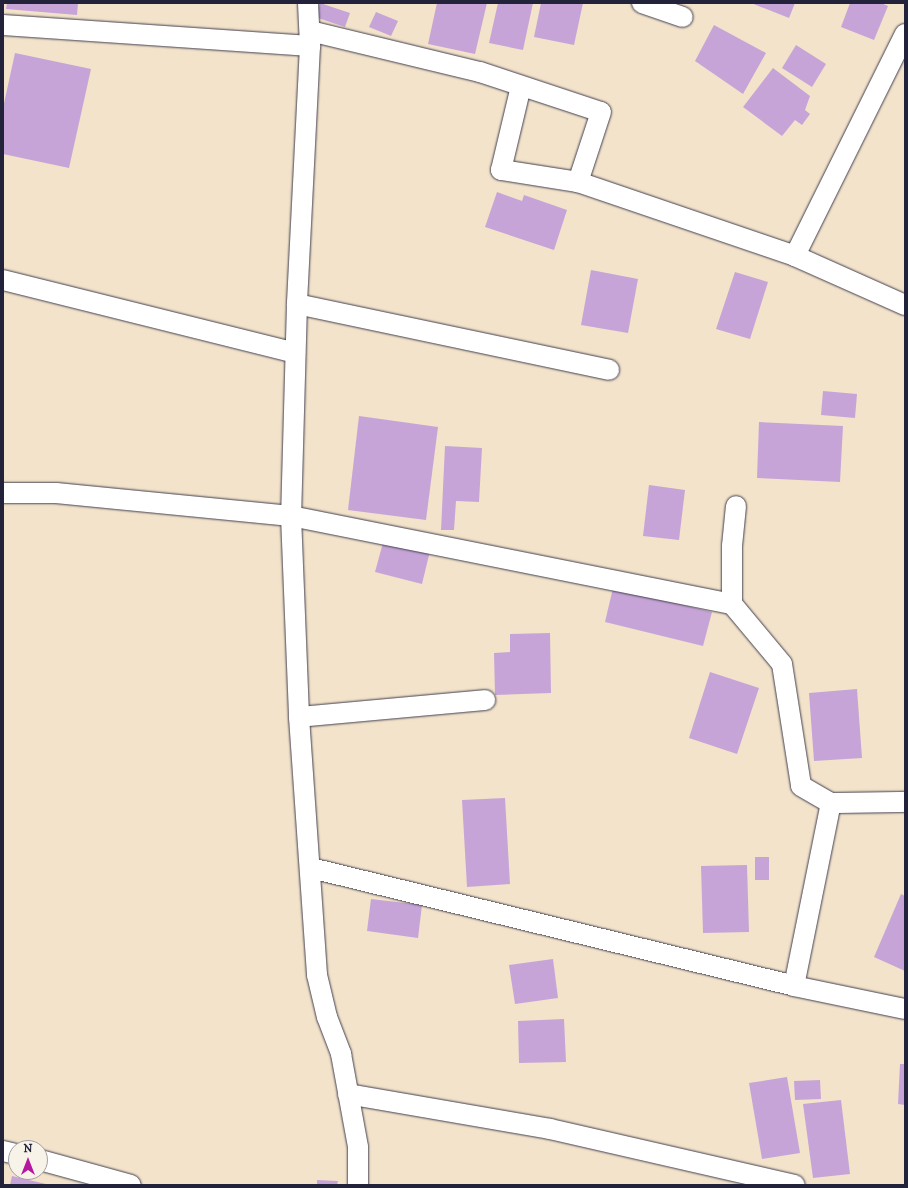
<!DOCTYPE html>
<style>
body{margin:0}
#map{position:relative;width:908px;height:1188px;overflow:hidden;background:#f3e3ca;font-family:"IM FELL DW Pica",serif}
div>[style]{position:absolute}
.building>*{inset:0;background:#c7a4d7}
.roads{filter:drop-shadow(0 0 1px #413f50) drop-shadow(0 0 1px #413f50)}
.street>*{height:20px;margin:-10px;padding:0 10px;transform-origin:10px;border-radius:10px;background:#fff}
span{translate:-50% -50%;white-space:nowrap;text-align:center;line-height:1.15;-webkit-text-stroke:4px #f7f3e8;paint-order:stroke}
.frame{position:absolute;inset:0;border:4px solid #22223b;pointer-events:none}
.north{position:absolute;left:8px;top:1140px;width:40px;height:40px;box-sizing:border-box;background:#f7f3e8;border:1px solid #a29fa3;border-radius:50%;rotate:0deg;font-size:11px;font-weight:700;line-height:16px;text-align:center;color:#22223b}
.north::after{content:'';display:block;margin:auto;width:14px;height:18px;background:#b5179e;clip-path:polygon(50% 0,100% 100%,50% 72%,0 100%)}
</style>
<div id="map">
<div class="building">
<div style="clip-path:polygon(7px 3px,78px 3px,77px 15px,6px 9px)"></div>
<div style="clip-path:polygon(320px 3px,350px 13px,345px 27px,315px 17px)"></div>
<div style="clip-path:polygon(437px 3px,487px 3px,475px 54px,428px 44px)"></div>
<div style="clip-path:polygon(498px 3px,533px 3px,523px 50px,489px 43px)"></div>
<div style="clip-path:polygon(541px 3px,583px 3px,574px 45px,534px 37px)"></div>
<div style="clip-path:polygon(751px 3px,795px 3px,789px 18px)"></div>
<div style="clip-path:polygon(850px 3px,881px 3px,888px 6px,874px 40px,841px 27px)"></div>
<div style="clip-path:polygon(376px 12px,398px 21px,391px 36px,369px 27px)"></div>
<div style="clip-path:polygon(714px 25px,766px 53px,743px 94px,695px 61px)"></div>
<div style="clip-path:polygon(796px 45px,826px 64px,812px 87px,782px 68px)"></div>
<div style="clip-path:polygon(15px 53px,91px 69px,69px 168px,3px 154px,3px 108px)"></div>
<div style="clip-path:polygon(773px 68px,810px 96px,805px 110px,810px 114px,802px 125px,795px 120px,782px 136px,743px 107px)"></div>
<div style="clip-path:polygon(497px 192px,522px 201px,524px 195px,567px 210px,554px 250px,485px 227px)"></div>
<div style="clip-path:polygon(591px 270px,638px 279px,628px 333px,581px 325px)"></div>
<div style="clip-path:polygon(735px 272px,768px 282px,750px 339px,716px 329px)"></div>
<div style="clip-path:polygon(823px 391px,857px 394px,855px 418px,821px 415px)"></div>
<div style="clip-path:polygon(359px 416px,438px 427px,426px 520px,348px 510px)"></div>
<div style="clip-path:polygon(759px 422px,843px 426px,840px 482px,757px 478px)"></div>
<div style="clip-path:polygon(445px 446px,482px 448px,479px 502px,456px 501px,454px 530px,441px 530px)"></div>
<div style="clip-path:polygon(649px 485px,685px 490px,679px 540px,643px 536px)"></div>
<div style="clip-path:polygon(384px 539px,430px 551px,422px 584px,375px 572px)"></div>
<div style="clip-path:polygon(613px 588px,712px 612px,703px 646px,605px 622px)"></div>
<div style="clip-path:polygon(550px 633px,551px 693px,495px 695px,494px 653px,510px 652px,510px 634px)"></div>
<div style="clip-path:polygon(710px 672px,759px 688px,737px 754px,689px 738px)"></div>
<div style="clip-path:polygon(857px 689px,862px 758px,814px 761px,809px 693px)"></div>
<div style="clip-path:polygon(505px 798px,510px 884px,467px 887px,462px 800px)"></div>
<div style="clip-path:polygon(755px 857px,769px 857px,769px 880px,755px 880px)"></div>
<div style="clip-path:polygon(747px 865px,749px 932px,703px 933px,701px 866px)"></div>
<div style="clip-path:polygon(901px 894px,905px 896px,905px 971px,874px 957px)"></div>
<div style="clip-path:polygon(371px 899px,422px 905px,418px 938px,367px 931px)"></div>
<div style="clip-path:polygon(553px 959px,558px 998px,515px 1004px,509px 965px)"></div>
<div style="clip-path:polygon(564px 1019px,566px 1062px,519px 1063px,518px 1021px)"></div>
<div style="clip-path:polygon(900px 1064px,905px 1064px,905px 1105px,898px 1104px)"></div>
<div style="clip-path:polygon(787px 1077px,800px 1153px,762px 1159px,749px 1083px)"></div>
<div style="clip-path:polygon(820px 1080px,821px 1099px,795px 1100px,794px 1081px)"></div>
<div style="clip-path:polygon(841px 1100px,850px 1174px,813px 1178px,803px 1104px)"></div>
<div style="clip-path:polygon(12px 1176px,46px 1184px,46px 1185px,10px 1185px)"></div>
<div style="clip-path:polygon(317px 1180px,338px 1181px,337px 1185px,317px 1185px)"></div>
</div>
<div class="roads">
<div class="street">
<div style="left:308px;top:3px;width:43px;rotate:87.3deg"></div>
<div style="left:310px;top:46px;width:258px;rotate:92.9deg"></div>
<div style="left:297px;top:304px;width:212px;rotate:91.6deg"></div>
<div style="left:291px;top:516px;width:201px;rotate:87.7deg"></div>
<div style="left:299px;top:717px;width:259px;rotate:86deg"></div>
<div style="left:317px;top:975px;width:43px;rotate:76.6deg"></div>
<div style="left:327px;top:1017px;width:40px;rotate:69deg"></div>
<div style="left:341px;top:1054px;width:95px;rotate:79.6deg"></div>
<div style="left:358px;top:1147px;width:38px;rotate:90deg"></div>
<div style="left:642px;top:3px;width:43px;rotate:18.9deg"></div>
<div style="left:3px;top:25px;width:308px;rotate:3.9deg"></div>
<div style="left:310px;top:31px;width:175px;rotate:13.6deg"></div>
<div style="left:480px;top:72px;width:127px;rotate:18.3deg"></div>
<div style="left:601px;top:112px;width:74px;rotate:108.2deg"></div>
<div style="left:578px;top:182px;width:78px;rotate:-171.1deg"></div>
<div style="left:501px;top:170px;width:86px;rotate:-76.6deg"></div>
<div style="left:905px;top:34px;width:248px;rotate:116.4deg"></div>
<div style="left:795px;top:256px;width:120px;rotate:24deg"></div>
<div style="left:578px;top:182px;width:229px;rotate:18.8deg"></div>
<div style="left:3px;top:280px;width:301px;rotate:14deg"></div>
<div style="left:297px;top:304px;width:319px;rotate:11.9deg"></div>
<div style="left:3px;top:493px;width:53px"></div>
<div style="left:56px;top:493px;width:236px;rotate:5.6deg"></div>
<div style="left:291px;top:516px;width:450px;rotate:11.3deg"></div>
<div style="left:732px;top:604px;width:58px;rotate:-90deg"></div>
<div style="left:732px;top:546px;width:40px;rotate:-84.3deg"></div>
<div style="left:732px;top:604px;width:78px;rotate:50.2deg"></div>
<div style="left:782px;top:664px;width:123px;rotate:81.1deg"></div>
<div style="left:801px;top:786px;width:34px;rotate:30deg"></div>
<div style="left:299px;top:717px;width:187px;rotate:-5.2deg"></div>
<div style="left:311px;top:868px;width:497px;rotate:13.7deg"></div>
<div style="left:794px;top:986px;width:113px;rotate:11.7deg"></div>
<div style="left:794px;top:986px;width:187px;rotate:-78.6deg"></div>
<div style="left:831px;top:803px;width:74px;rotate:-0.8deg"></div>
<div style="left:348px;top:1094px;width:205px;rotate:9.8deg"></div>
<div style="left:550px;top:1129px;width:251px;rotate:12.9deg"></div>
<div style="left:3px;top:1151px;width:13px;rotate:13deg"></div>
<div style="left:40px;top:1160px;width:94px;rotate:15.4deg"></div>
</div>
</div>
<div class="frame"></div>
<div class="north">N</div>
</div>
